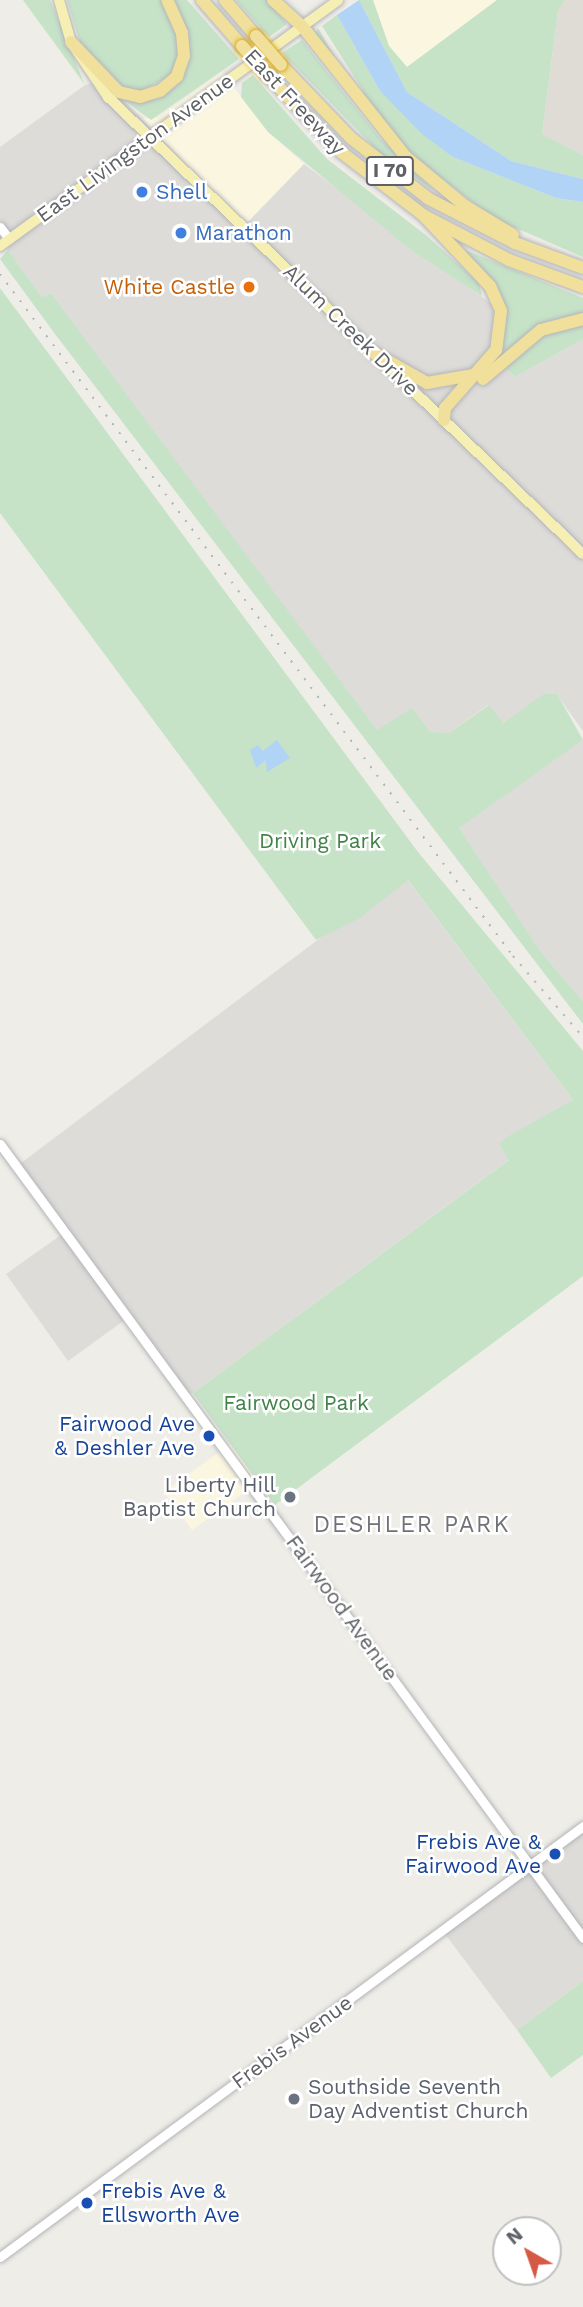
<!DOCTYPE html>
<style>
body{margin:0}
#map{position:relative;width:583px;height:2307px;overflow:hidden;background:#efede7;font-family:"Work Sans",sans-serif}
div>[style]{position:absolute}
.commercial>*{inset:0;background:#faf6e0}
.industrial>*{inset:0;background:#dedcd9}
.education>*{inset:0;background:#dedcd5}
.green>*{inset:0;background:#c6e3c8}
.water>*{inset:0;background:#b0d3f6}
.roads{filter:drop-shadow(0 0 2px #b3b5b9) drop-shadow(0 0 2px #b3b5b9)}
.secondary>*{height:9px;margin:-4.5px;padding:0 4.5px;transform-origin:4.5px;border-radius:4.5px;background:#fff}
.primary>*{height:10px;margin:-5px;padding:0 5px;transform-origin:5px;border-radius:5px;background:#f6efb4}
.highway>*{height:12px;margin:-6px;padding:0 6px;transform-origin:6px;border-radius:6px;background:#f1e09b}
.rail>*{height:2px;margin-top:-1px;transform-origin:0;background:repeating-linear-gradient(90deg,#b4b5b5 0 2px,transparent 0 11px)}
.bridges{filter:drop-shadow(0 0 2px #dbaa1a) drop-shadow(0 0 2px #dbaa1a)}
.highway-bridge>*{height:12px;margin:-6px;padding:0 6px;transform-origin:6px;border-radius:6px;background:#f1e09b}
.dots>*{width:19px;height:19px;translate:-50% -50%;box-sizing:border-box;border:4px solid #fff;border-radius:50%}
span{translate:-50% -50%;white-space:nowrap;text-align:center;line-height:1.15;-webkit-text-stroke:5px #fff;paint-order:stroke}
.shield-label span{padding:2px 5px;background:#fff;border:2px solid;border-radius:5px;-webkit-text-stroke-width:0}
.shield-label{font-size:19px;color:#5e6165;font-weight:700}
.street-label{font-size:21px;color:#5e6165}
.shop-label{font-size:21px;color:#366cbe}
.left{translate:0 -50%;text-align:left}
.food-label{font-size:21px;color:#c56008}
.right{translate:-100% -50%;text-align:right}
.park-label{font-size:21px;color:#408247}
.transit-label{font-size:21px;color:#164399}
.worship-label{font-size:21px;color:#5b616d}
.neighbourhood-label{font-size:23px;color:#6f7377;letter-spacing:2px}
.north{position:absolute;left:492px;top:2216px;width:70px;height:70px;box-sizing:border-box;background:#fff;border:2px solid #bfc0c1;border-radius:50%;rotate:320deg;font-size:19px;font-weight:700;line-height:28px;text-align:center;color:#5e6165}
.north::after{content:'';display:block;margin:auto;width:24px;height:32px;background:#d65945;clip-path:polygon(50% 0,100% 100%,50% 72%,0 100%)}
</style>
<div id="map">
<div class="commercial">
<div style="clip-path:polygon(373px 0,497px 0,407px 67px,389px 46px)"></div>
<div style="clip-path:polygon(222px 72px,268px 132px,304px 164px,244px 226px,143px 118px,158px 118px)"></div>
<div style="clip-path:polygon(230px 1444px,259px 1482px,192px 1530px,164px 1492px)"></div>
</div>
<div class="industrial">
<div style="clip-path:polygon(104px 79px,244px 226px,304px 164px,497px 308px,490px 351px,515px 377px,583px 339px,583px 731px,557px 695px,502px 723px,488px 705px,449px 733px,377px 731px,51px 293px,42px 297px,0 239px,0 147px,85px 85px)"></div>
<div style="clip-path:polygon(583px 740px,583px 1001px,541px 952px,458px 827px)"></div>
<div style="clip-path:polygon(404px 875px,579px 1108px,193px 1393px,185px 1393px,129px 1317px,68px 1361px,6px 1274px,65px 1232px,17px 1166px)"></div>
<div style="clip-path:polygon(583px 1827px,583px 1981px,517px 2030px,442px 1930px)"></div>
</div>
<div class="education">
<div style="clip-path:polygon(565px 0,583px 0,583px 155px,542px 134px,558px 11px)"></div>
</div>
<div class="green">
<div style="clip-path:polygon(23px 0,50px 0,85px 85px)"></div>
<div style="clip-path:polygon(67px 0,163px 0,176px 28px,179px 60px,170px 76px,138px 93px,120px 90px,81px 46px)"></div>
<div style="clip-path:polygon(171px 0,187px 0,239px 59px,151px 120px,124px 100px,183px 73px)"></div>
<div style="clip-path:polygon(236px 0,267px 0,287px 24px,269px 37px)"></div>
<div style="clip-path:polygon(359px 0,373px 0,389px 46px,407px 67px,497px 0,565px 0,558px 11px,542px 134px,583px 155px,583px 179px,511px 161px,407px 92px)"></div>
<div style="clip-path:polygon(337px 15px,380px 91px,453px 157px,556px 198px,583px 202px,583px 257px,495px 219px,404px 150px,315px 34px,318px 28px,343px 71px,366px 95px,322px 26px)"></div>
<div style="clip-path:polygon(302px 40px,379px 137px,434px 191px,377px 150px,282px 53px)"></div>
<div style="clip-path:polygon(253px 75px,327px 159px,427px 236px,479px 283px,482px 296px,411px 250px,268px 132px,241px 97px,242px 83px)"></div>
<div style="clip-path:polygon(458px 247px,583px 298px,583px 315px,534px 329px,497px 359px,505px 310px)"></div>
<div style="clip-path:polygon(8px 250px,42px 297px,51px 293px,377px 730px,412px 708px,430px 732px,449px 733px,489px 705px,503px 723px,544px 694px,557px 694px,583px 740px,459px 828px,541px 952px,583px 1001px,583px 1024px,55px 334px,0 259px)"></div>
<div style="clip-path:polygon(0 288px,418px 852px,583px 1051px,583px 1276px,275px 1505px,193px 1393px,509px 1160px,499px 1144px,507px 1137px,573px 1100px,408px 880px,360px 918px,316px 940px,0 513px)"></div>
<div style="clip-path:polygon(583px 323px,583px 339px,515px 377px,503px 365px,532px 338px)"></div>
<div style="clip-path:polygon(583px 1981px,583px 2055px,551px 2078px,517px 2030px)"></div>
</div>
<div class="water">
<div style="clip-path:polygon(359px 0,407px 92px,511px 161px,583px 179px,583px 202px,556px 198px,453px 157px,422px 134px,380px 91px,337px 15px)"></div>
<div style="clip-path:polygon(277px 740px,290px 758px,267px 772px,266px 760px,256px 768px,250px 750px,258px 745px,263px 751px)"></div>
</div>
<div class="roads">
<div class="secondary">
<div style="left:0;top:227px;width:15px;rotate:53deg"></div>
<div style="left:0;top:1144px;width:985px;rotate:53.71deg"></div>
<div style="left:0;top:2257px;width:725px;rotate:-36.47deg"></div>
</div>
<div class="primary">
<div style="left:59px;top:0;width:44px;rotate:74.1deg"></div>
<div style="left:71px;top:42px;width:66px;rotate:56.1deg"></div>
<div style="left:108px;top:97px;width:659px;rotate:43.89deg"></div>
<div style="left:0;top:246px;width:418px;rotate:-36deg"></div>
</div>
<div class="highway">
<div style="left:202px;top:0;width:61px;rotate:49deg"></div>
<div style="left:225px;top:0;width:48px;rotate:49.3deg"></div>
<div style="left:273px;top:0;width:39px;rotate:42deg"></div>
<div style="left:302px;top:26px;width:166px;rotate:51.6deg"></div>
<div style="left:405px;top:156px;width:78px;rotate:39.8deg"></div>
<div style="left:465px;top:206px;width:56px;rotate:31.1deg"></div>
<div style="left:71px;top:42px;width:69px;rotate:46.2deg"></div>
<div style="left:119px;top:92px;width:22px;rotate:13deg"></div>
<div style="left:140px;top:97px;width:21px;rotate:-17deg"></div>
<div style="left:160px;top:91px;width:23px;rotate:-41deg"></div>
<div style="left:177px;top:76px;width:21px;rotate:-71deg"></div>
<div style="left:184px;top:56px;width:23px;rotate:-95deg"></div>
<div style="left:182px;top:33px;width:36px;rotate:-114deg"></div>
<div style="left:281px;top:65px;width:101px;rotate:46.2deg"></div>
<div style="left:351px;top:138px;width:99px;rotate:38deg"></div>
<div style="left:429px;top:199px;width:97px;rotate:27.1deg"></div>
<div style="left:515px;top:243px;width:72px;rotate:20.2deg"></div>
<div style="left:267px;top:75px;width:107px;rotate:46.1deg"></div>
<div style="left:341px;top:152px;width:103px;rotate:37.5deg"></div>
<div style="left:423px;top:215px;width:97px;rotate:27.6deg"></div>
<div style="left:509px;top:260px;width:79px;rotate:20deg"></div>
<div style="left:423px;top:215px;width:98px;rotate:46.7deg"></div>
<div style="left:490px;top:286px;width:27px;rotate:66deg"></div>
<div style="left:501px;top:311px;width:39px;rotate:97deg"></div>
<div style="left:496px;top:350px;width:77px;rotate:131.3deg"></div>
<div style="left:445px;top:408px;width:12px;rotate:95deg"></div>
<div style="left:374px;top:353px;width:61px;rotate:29.5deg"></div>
<div style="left:427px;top:383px;width:47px;rotate:-9.9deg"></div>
<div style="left:483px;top:379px;width:76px;rotate:-40.2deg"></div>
<div style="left:541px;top:330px;width:43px;rotate:-14.7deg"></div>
</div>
</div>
<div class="rail">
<div style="left:0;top:274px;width:853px;rotate:53.05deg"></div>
<div style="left:513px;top:956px;width:107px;rotate:49.2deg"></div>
</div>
<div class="bridges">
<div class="highway-bridge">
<div style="left:256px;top:36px;width:38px;rotate:49deg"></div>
<div style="left:242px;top:46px;width:38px;rotate:49deg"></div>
</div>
</div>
<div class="dots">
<div style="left:142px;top:192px;background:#3f7fe0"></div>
<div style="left:181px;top:233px;background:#3f7fe0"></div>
<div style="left:249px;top:287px;background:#e8710a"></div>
<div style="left:209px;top:1436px;background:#1a4fb4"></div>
<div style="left:290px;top:1497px;background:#6b7280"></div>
<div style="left:555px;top:1854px;background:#1a4fb4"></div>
<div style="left:294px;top:2099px;background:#6b7280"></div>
<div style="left:87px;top:2203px;background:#1a4fb4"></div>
</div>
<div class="shield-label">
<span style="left:390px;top:171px">I 70</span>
</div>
<div class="street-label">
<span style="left:295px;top:102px;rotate:47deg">East Freeway</span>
<span style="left:135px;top:148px;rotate:-36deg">East Livingston Avenue</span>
<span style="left:351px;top:330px;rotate:44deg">Alum Creek Drive</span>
<span style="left:342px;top:1608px;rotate:54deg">Fairwood Avenue</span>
<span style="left:292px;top:2042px;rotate:-36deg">Frebis Avenue</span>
</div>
<div class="shop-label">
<span class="left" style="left:156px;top:192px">Shell</span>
<span class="left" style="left:195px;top:233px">Marathon</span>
</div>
<div class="food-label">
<span class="right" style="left:235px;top:287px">White Castle</span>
</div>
<div class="park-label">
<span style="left:320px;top:841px">Driving Park</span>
<span style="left:296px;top:1403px">Fairwood Park</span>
</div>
<div class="transit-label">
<span class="right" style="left:195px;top:1436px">Fairwood Ave<br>&amp; Deshler Ave</span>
<span class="right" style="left:541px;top:1854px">Frebis Ave &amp;<br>Fairwood Ave</span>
<span class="left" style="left:101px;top:2203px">Frebis Ave &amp;<br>Ellsworth Ave</span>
</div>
<div class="worship-label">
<span class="right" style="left:276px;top:1497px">Liberty Hill<br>Baptist Church</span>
<span class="left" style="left:308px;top:2099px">Southside Seventh<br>Day Adventist Church</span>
</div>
<div class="neighbourhood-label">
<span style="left:412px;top:1525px">DESHLER PARK</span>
</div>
<div class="north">N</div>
</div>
